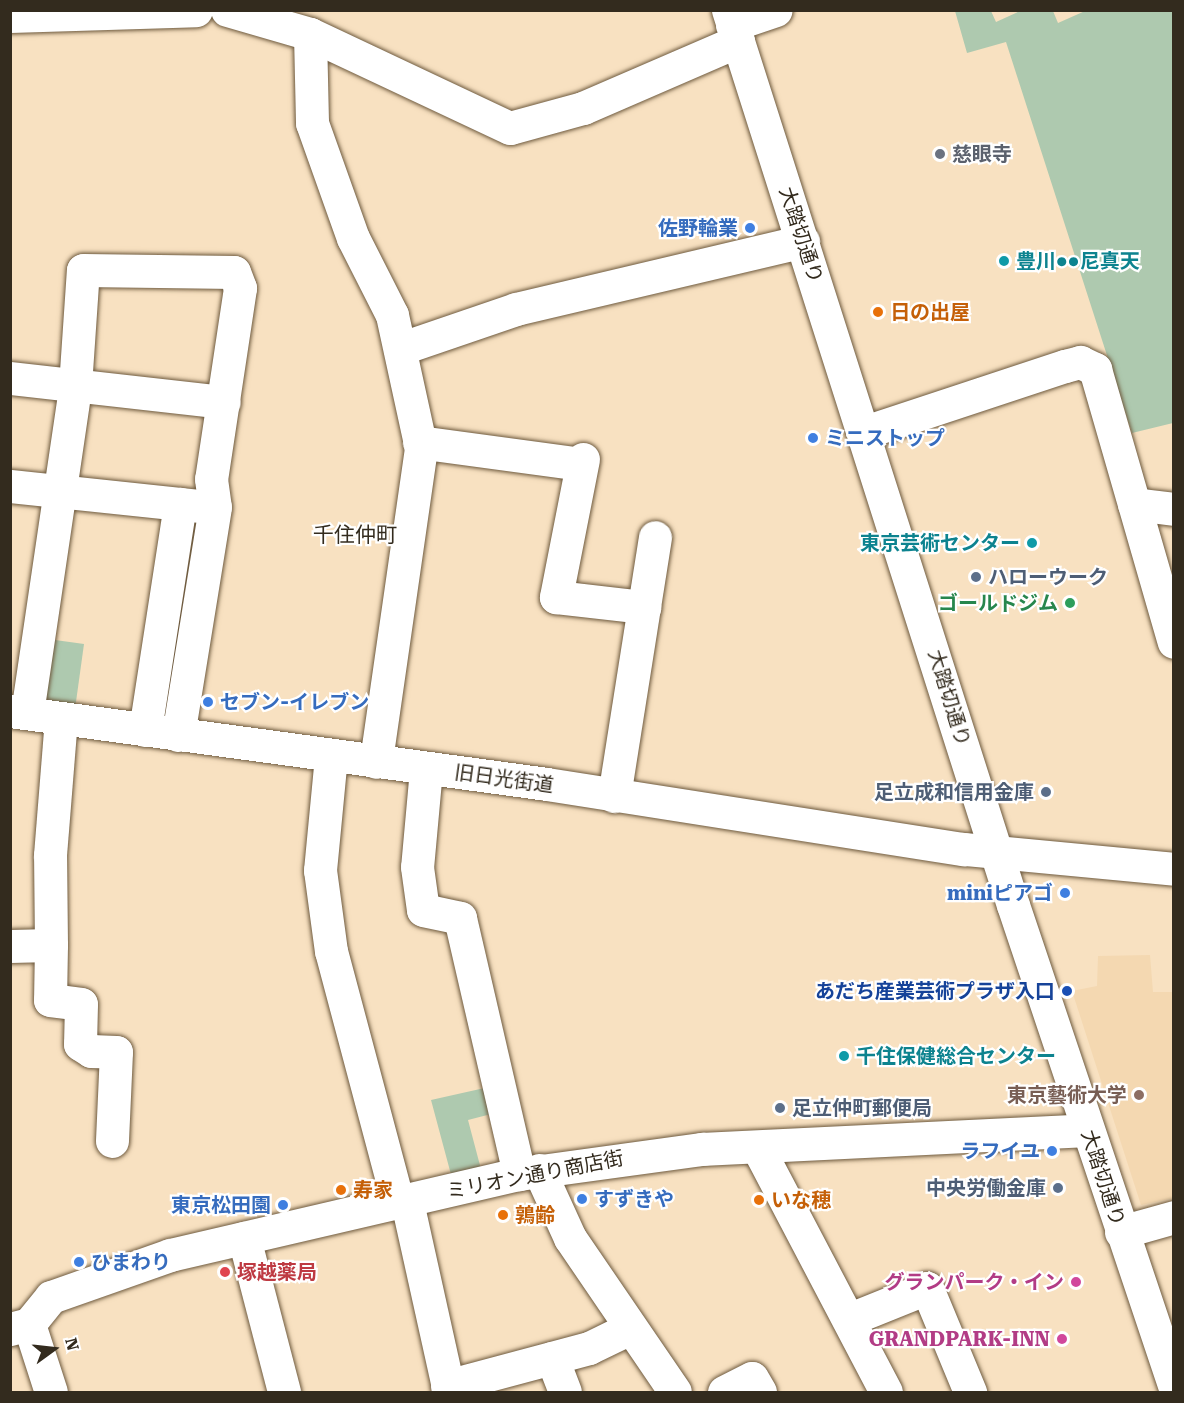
<!DOCTYPE html>
<meta charset="utf-8">
<style>
body{margin:0}
#map{position:relative;width:1184px;height:1403px;overflow:hidden;background:#f8e1c1;font-family:"Roboto Serif","Noto Sans JP",serif}
div>[style]{position:absolute}
.built>*{inset:0;background:#f4d8b1}
.green>*{inset:0;background:#aec9af}
.roads{filter:drop-shadow(0 0 2px #6e5a3e) drop-shadow(0 0 2px #6e5a3e)}
.minor>*{height:33px;margin:-16.5px;padding:0 16.5px;transform-origin:16.5px;border-radius:16.5px;background:#fff}
.dots>*{width:16px;height:16px;translate:-50% -50%;box-sizing:border-box;border:3px solid #fff;border-radius:50%}
span{translate:-50% -50%;white-space:nowrap;text-align:center;line-height:1.15;-webkit-text-stroke:4.5px #fff;paint-order:stroke}
.worship-label{font-size:20px;color:#5b616d;font-weight:700}
.left{translate:0 -50%;text-align:left}
.shop-label{font-size:20px;color:#366cbe;font-weight:700}
.right{translate:-100% -50%;text-align:right}
.street-label{font-size:20px;color:#332b1e}
.culture-label{font-size:20px;color:#0d838f;font-weight:700}
.food-label{font-size:20px;color:#c56008;font-weight:700}
.service-label{font-size:20px;color:#4e5e75;font-weight:700}
.leisure-label{font-size:20px;color:#27864d;font-weight:700}
.transit-label{font-size:20px;color:#164399;font-weight:700}
.education-label{font-size:20px;color:#785e54;font-weight:700}
.health-label{font-size:20px;color:#be3a42;font-weight:700}
.hotel-label{font-size:20px;color:#b23c85;font-weight:700}
.neighbourhood-label{font-size:21px;color:#332b1e}
.frame{position:absolute;inset:0;border:12px solid #332b1e;pointer-events:none}
.north{position:absolute;left:24px;top:1319px;width:60px;height:60px;-webkit-text-stroke:4px #fff;paint-order:stroke;rotate:75deg;font-size:16px;font-weight:700;line-height:24px;text-align:center;color:#332b1e}
.north::after{content:'';display:block;margin:auto;width:21px;height:27px;background:#332b1e;clip-path:polygon(50% 0,100% 100%,50% 72%,0 100%)}
</style>
<div id="map">
<div class="built">
<div style="clip-path:polygon(1150px 955px,1153px 992px,1173px 992px,1174px 1198px,1141px 1205px,1072px 991px,1097px 986px,1098px 956px)"></div>
</div>
<div class="green">
<div style="clip-path:polygon(955px 11px,991px 11px,996px 22px,1020px 11px,1053px 11px,1058px 23px,1085px 11px,1173px 11px,1173px 423px,1132px 433px,1006px 42px,967px 53px)"></div>
<div style="clip-path:polygon(48px 639px,84px 644px,75px 709px,47px 705px,41px 694px)"></div>
<div style="clip-path:polygon(489px 1087px,495px 1113px,468px 1120px,482px 1173px,453px 1182px,431px 1100px)"></div>
</div>
<div class="roads">
<div class="minor">
<div style="left:227px;top:10px;width:86px;rotate:16.1deg"></div>
<div style="left:310px;top:34px;width:221px;rotate:25.2deg"></div>
<div style="left:510px;top:128px;width:76px;rotate:-15.3deg"></div>
<div style="left:583px;top:108px;width:169px;rotate:-23.4deg"></div>
<div style="left:728px;top:10px;width:939px;rotate:72.34deg"></div>
<div style="left:1013px;top:905px;width:506px;rotate:71.46deg"></div>
<div style="left:10px;top:16px;width:186px;rotate:-1.8deg"></div>
<div style="left:732px;top:25px;width:46px;rotate:-18.8deg"></div>
<div style="left:310px;top:34px;width:89px;rotate:88.7deg"></div>
<div style="left:312px;top:123px;width:122px;rotate:70.4deg"></div>
<div style="left:353px;top:238px;width:86px;rotate:63.1deg"></div>
<div style="left:392px;top:315px;width:136px;rotate:77.7deg"></div>
<div style="left:421px;top:448px;width:317px;rotate:98.2deg"></div>
<div style="left:402px;top:348px;width:120px;rotate:-18.9deg"></div>
<div style="left:516px;top:309px;width:295px;rotate:-13.3deg"></div>
<div style="left:10px;top:378px;width:215px;rotate:6.4deg"></div>
<div style="left:865px;top:432px;width:211px;rotate:-18.3deg"></div>
<div style="left:1065px;top:366px;width:16px;rotate:-15deg"></div>
<div style="left:1080px;top:362px;width:17px;rotate:25deg"></div>
<div style="left:1095px;top:369px;width:284px;rotate:73.9deg"></div>
<div style="left:419px;top:442px;width:163px;rotate:7.7deg"></div>
<div style="left:583px;top:459px;width:141px;rotate:101.1deg"></div>
<div style="left:556px;top:597px;width:89px;rotate:6.5deg"></div>
<div style="left:10px;top:486px;width:192px;rotate:6deg"></div>
<div style="left:1134px;top:504px;width:40px;rotate:7.1deg"></div>
<div style="left:10px;top:711px;width:542px;rotate:7.74deg"></div>
<div style="left:547px;top:784px;width:422px;rotate:8.9deg"></div>
<div style="left:964px;top:849px;width:211px;rotate:5.4deg"></div>
<div style="left:27px;top:713px;width:331px;rotate:-81.6deg"></div>
<div style="left:75px;top:386px;width:116px;rotate:-86.1deg"></div>
<div style="left:83px;top:270px;width:151px;rotate:0.8deg"></div>
<div style="left:234px;top:272px;width:17px;rotate:69deg"></div>
<div style="left:240px;top:288px;width:193px;rotate:98.6deg"></div>
<div style="left:211px;top:479px;width:28px;rotate:82deg"></div>
<div style="left:215px;top:507px;width:231px;rotate:99.2deg"></div>
<div style="left:145px;top:730px;width:229px;rotate:-81.2deg"></div>
<div style="left:331px;top:756px;width:115px;rotate:95.5deg"></div>
<div style="left:320px;top:870px;width:82px;rotate:82.3deg"></div>
<div style="left:331px;top:951px;width:248px;rotate:75.1deg"></div>
<div style="left:395px;top:1191px;width:24px;rotate:55deg"></div>
<div style="left:409px;top:1211px;width:185px;rotate:77.5deg"></div>
<div style="left:426px;top:769px;width:98px;rotate:95.2deg"></div>
<div style="left:417px;top:867px;width:43px;rotate:82.1deg"></div>
<div style="left:423px;top:910px;width:38px;rotate:12deg"></div>
<div style="left:460px;top:918px;width:263px;rotate:77deg"></div>
<div style="left:614px;top:796px;width:262px;rotate:-81deg"></div>
<div style="left:51px;top:945px;width:55px;rotate:91deg"></div>
<div style="left:50px;top:1000px;width:31px;rotate:7deg"></div>
<div style="left:81px;top:1004px;width:40px;rotate:91.4deg"></div>
<div style="left:80px;top:1044px;width:13px;rotate:32deg"></div>
<div style="left:91px;top:1051px;width:25px;rotate:2deg"></div>
<div style="left:116px;top:1052px;width:89px;rotate:92.6deg"></div>
<div style="left:10px;top:946px;width:41px;rotate:-1.4deg"></div>
<div style="left:51px;top:945px;width:90px;rotate:-90.6deg"></div>
<div style="left:50px;top:855px;width:137px;rotate:-85.4deg"></div>
<div style="left:759px;top:1150px;width:273px;rotate:62.3deg"></div>
<div style="left:539px;top:1170px;width:75px;rotate:65.5deg"></div>
<div style="left:570px;top:1238px;width:186px;rotate:55.7deg"></div>
<div style="left:1121px;top:1232px;width:55px;rotate:-15.8deg"></div>
<div style="left:244px;top:1238px;width:159px;rotate:75.4deg"></div>
<div style="left:850px;top:1319px;width:83px;rotate:-21.9deg"></div>
<div style="left:927px;top:1288px;width:113px;rotate:67.5deg"></div>
<div style="left:29px;top:1324px;width:71px;rotate:72.1deg"></div>
<div style="left:10px;top:1329px;width:20px;rotate:-15deg"></div>
<div style="left:29px;top:1324px;width:35px;rotate:-51deg"></div>
<div style="left:51px;top:1297px;width:126px;rotate:-19.4deg"></div>
<div style="left:170px;top:1255px;width:358px;rotate:-13.1deg"></div>
<div style="left:519px;top:1174px;width:185px;rotate:-7.8deg"></div>
<div style="left:702px;top:1149px;width:385px;rotate:-2.8deg"></div>
<div style="left:552px;top:1358px;width:36px;rotate:69deg"></div>
<div style="left:447px;top:1386px;width:147px;rotate:-15deg"></div>
<div style="left:589px;top:1348px;width:46px;rotate:-26deg"></div>
<div style="left:724px;top:1392px;width:31px;rotate:-27deg"></div>
<div style="left:752px;top:1378px;width:16px;rotate:60deg"></div>
</div>
</div>
<div class="dots">
<div style="left:940px;top:154px;background:#6b7280"></div>
<div style="left:750px;top:228px;background:#3f7fe0"></div>
<div style="left:1004px;top:261px;background:#0f9aa8"></div>
<div style="left:878px;top:312px;background:#e8710a"></div>
<div style="left:813px;top:438px;background:#3f7fe0"></div>
<div style="left:1032px;top:543px;background:#0f9aa8"></div>
<div style="left:976px;top:577px;background:#5c6f8a"></div>
<div style="left:1070px;top:603px;background:#2e9e5b"></div>
<div style="left:208px;top:702px;background:#3f7fe0"></div>
<div style="left:1046px;top:792px;background:#5c6f8a"></div>
<div style="left:1065px;top:893px;background:#3f7fe0"></div>
<div style="left:1067px;top:991px;background:#1a4fb4"></div>
<div style="left:844px;top:1056px;background:#0f9aa8"></div>
<div style="left:1139px;top:1095px;background:#8d6e63"></div>
<div style="left:780px;top:1108px;background:#5c6f8a"></div>
<div style="left:1052px;top:1151px;background:#3f7fe0"></div>
<div style="left:1058px;top:1188px;background:#5c6f8a"></div>
<div style="left:341px;top:1190px;background:#e8710a"></div>
<div style="left:582px;top:1199px;background:#3f7fe0"></div>
<div style="left:759px;top:1200px;background:#e8710a"></div>
<div style="left:283px;top:1205px;background:#3f7fe0"></div>
<div style="left:503px;top:1215px;background:#e8710a"></div>
<div style="left:79px;top:1262px;background:#3f7fe0"></div>
<div style="left:225px;top:1272px;background:#e0444e"></div>
<div style="left:1076px;top:1282px;background:#d1479c"></div>
<div style="left:1062px;top:1339px;background:#d1479c"></div>
</div>
<div class="worship-label">
<span class="left" style="left:952px;top:154px">慈眼寺</span>
</div>
<div class="shop-label">
<span class="right" style="left:738px;top:228px">佐野輪業</span>
<span class="left" style="left:825px;top:438px">ミニストップ</span>
<span class="left" style="left:220px;top:702px">セブン-イレブン</span>
<span class="right" style="left:1053px;top:893px">miniピアゴ</span>
<span class="right" style="left:1040px;top:1151px">ラフイユ</span>
<span class="left" style="left:594px;top:1199px">すずきや</span>
<span class="right" style="left:271px;top:1205px">東京松田園</span>
<span class="left" style="left:91px;top:1262px">ひまわり</span>
</div>
<div class="street-label">
<span style="left:801px;top:235px;rotate:72deg">大踏切通り</span>
<span style="left:949px;top:698px;rotate:73deg">大踏切通り</span>
<span style="left:504px;top:779px;rotate:8deg">旧日光街道</span>
<span style="left:535px;top:1175px;rotate:-11deg">ミリオン通り商店街</span>
<span style="left:1103px;top:1178px;rotate:72deg">大踏切通り</span>
</div>
<div class="culture-label">
<span class="left" style="left:1016px;top:261px">豊川●●尼真天</span>
<span class="right" style="left:1020px;top:543px">東京芸術センター</span>
<span class="left" style="left:856px;top:1056px">千住保健総合センター</span>
</div>
<div class="food-label">
<span class="left" style="left:890px;top:312px">日の出屋</span>
<span class="left" style="left:353px;top:1190px">寿家</span>
<span class="left" style="left:771px;top:1200px">いな穂</span>
<span class="left" style="left:515px;top:1215px">鶉齢</span>
</div>
<div class="service-label">
<span class="left" style="left:988px;top:577px">ハローウーク</span>
<span class="right" style="left:1034px;top:792px">足立成和信用金庫</span>
<span class="left" style="left:792px;top:1108px">足立仲町郵便局</span>
<span class="right" style="left:1046px;top:1188px">中央労働金庫</span>
</div>
<div class="leisure-label">
<span class="right" style="left:1058px;top:603px">ゴールドジム</span>
</div>
<div class="transit-label">
<span class="right" style="left:1055px;top:991px">あだち産業芸術プラザ入口</span>
</div>
<div class="education-label">
<span class="right" style="left:1127px;top:1095px">東京藝術大学</span>
</div>
<div class="health-label">
<span class="left" style="left:237px;top:1272px">塚越薬局</span>
</div>
<div class="hotel-label">
<span class="right" style="left:1064px;top:1282px">グランパーク・イン</span>
<span class="right" style="left:1050px;top:1339px">GRANDPARK-INN</span>
</div>
<div class="neighbourhood-label">
<span style="left:355px;top:535px">千住仲町</span>
</div>
<div class="frame"></div>
<div class="north">N</div>
</div>
